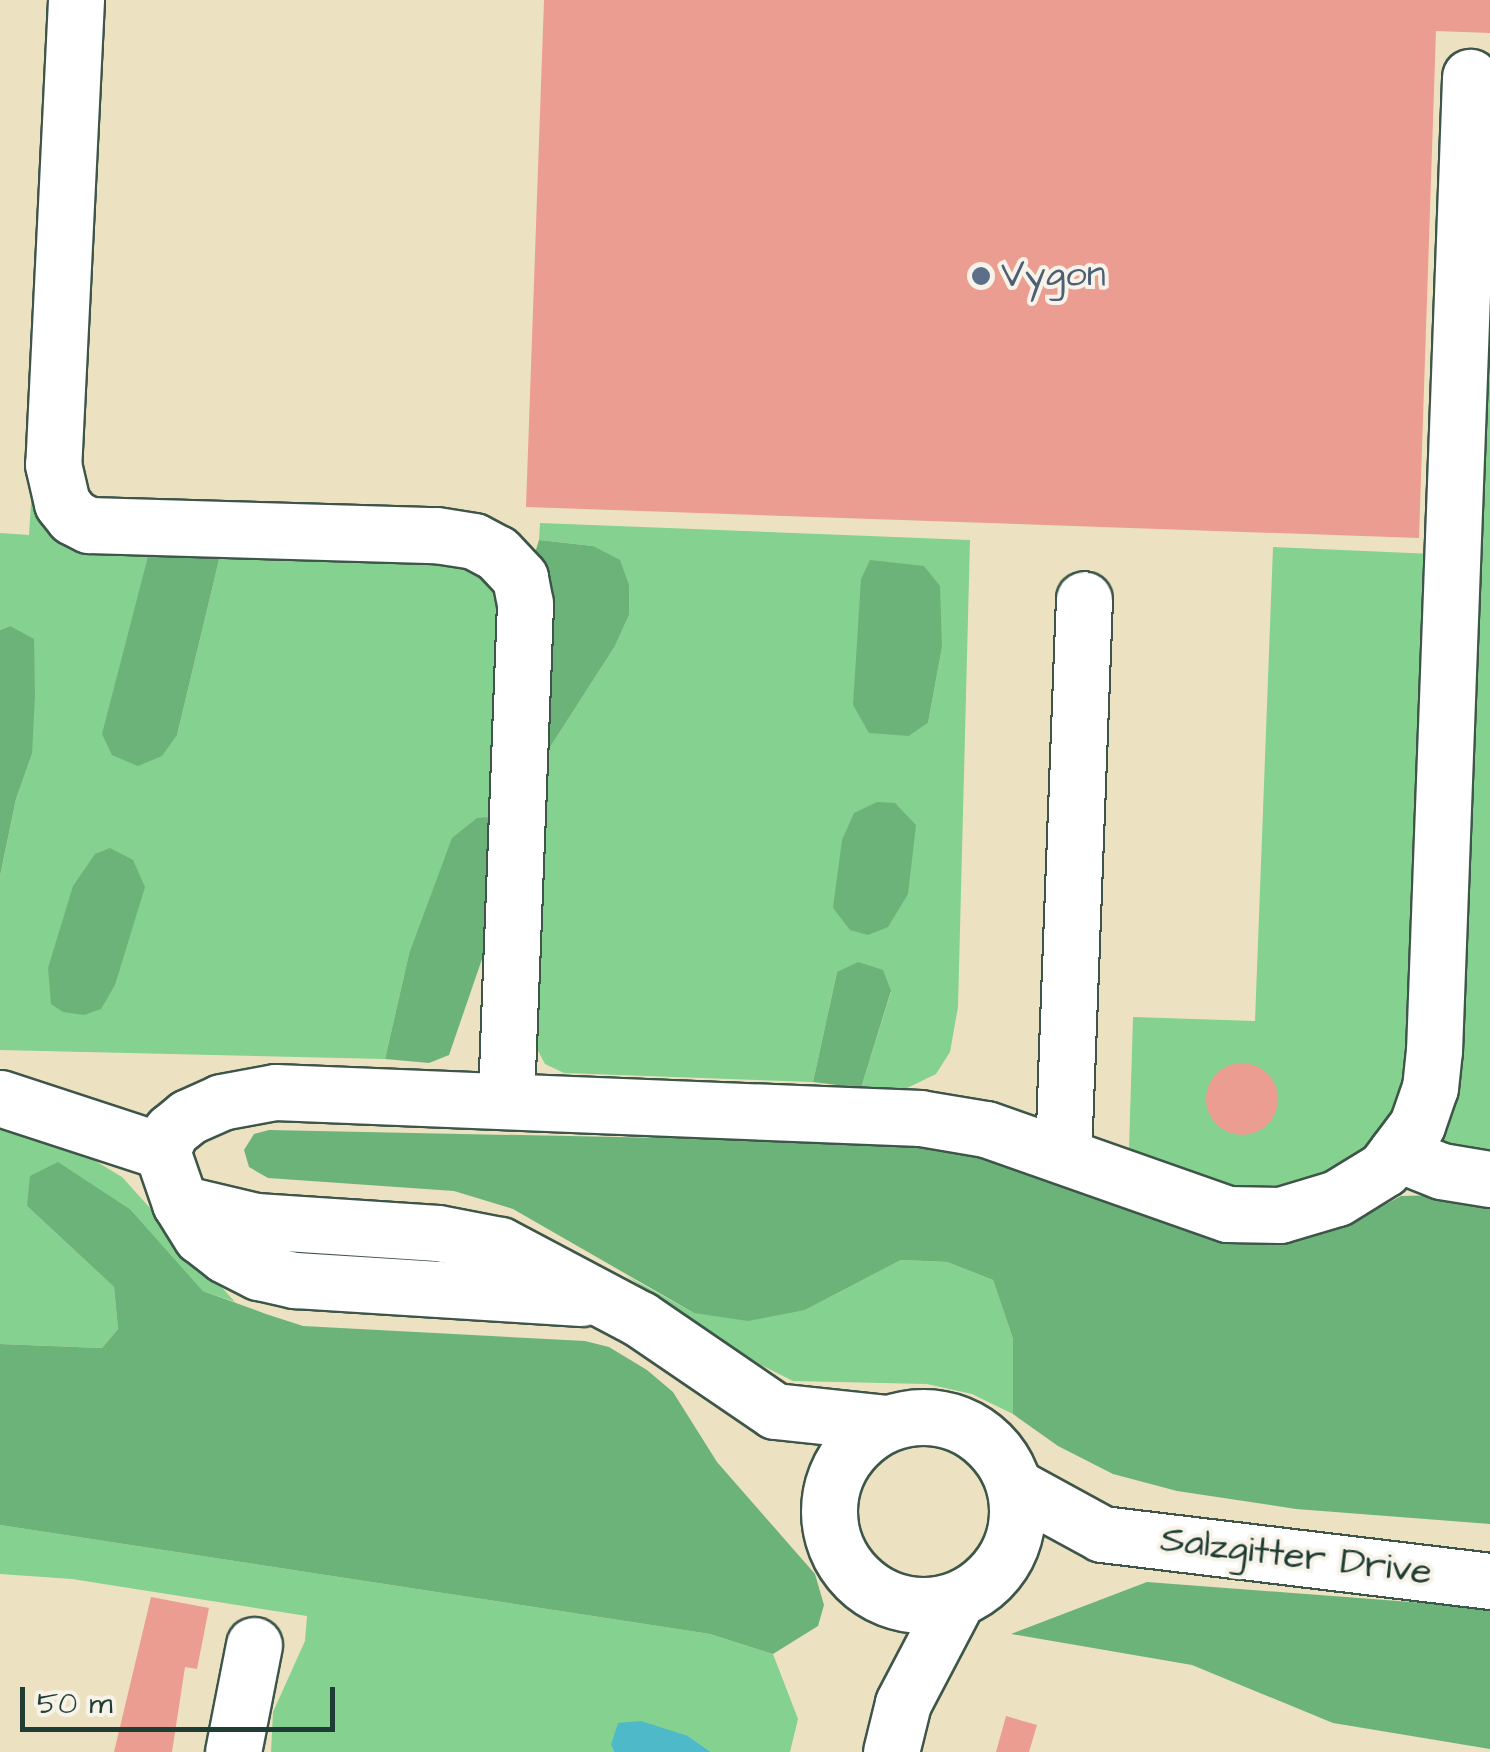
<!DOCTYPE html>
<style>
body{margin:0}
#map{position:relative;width:1490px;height:1752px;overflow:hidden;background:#ece2c2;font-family:"Architects Daughter",sans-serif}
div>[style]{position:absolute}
.green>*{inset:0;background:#85d18f}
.forest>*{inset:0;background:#6cb37a}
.water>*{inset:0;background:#4ebac9}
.building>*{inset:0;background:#ec9d91}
.round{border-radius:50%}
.roads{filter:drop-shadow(2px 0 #3e5649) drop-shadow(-2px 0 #3e5649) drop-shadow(0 2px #3e5649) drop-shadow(0 -2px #3e5649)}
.minor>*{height:55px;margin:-27.5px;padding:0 27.5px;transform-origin:27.5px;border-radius:27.5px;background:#fff}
.minor>.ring{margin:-27.5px;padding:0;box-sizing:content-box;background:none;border:55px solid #fff;border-radius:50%}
.dots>*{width:28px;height:28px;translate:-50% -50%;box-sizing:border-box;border:5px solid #f7f3e8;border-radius:50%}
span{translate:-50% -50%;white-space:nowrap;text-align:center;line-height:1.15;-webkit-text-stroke:8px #f7f3e8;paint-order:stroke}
.service-label{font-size:38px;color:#4e5e75}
.left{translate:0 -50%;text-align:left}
.street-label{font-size:38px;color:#1f3d34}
.scale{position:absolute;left:20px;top:1687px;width:315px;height:45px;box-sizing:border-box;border:5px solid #1f3d34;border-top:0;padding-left:12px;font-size:30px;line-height:35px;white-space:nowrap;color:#1f3d34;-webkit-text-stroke:8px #f7f3e8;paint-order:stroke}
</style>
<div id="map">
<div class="green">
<div style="clip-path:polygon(1490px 323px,1490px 1156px,1455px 1154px,1442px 1140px,1442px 1124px,1481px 329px)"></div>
<div style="clip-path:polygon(33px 471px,152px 541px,177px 735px,223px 543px,457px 550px,501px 589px,505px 816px,409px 954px,385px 1059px,0 1050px,0 876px,16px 799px,32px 754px,10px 626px,0 630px,0 533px,29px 535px)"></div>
<div style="clip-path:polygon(evenodd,540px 523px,970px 540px,958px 1007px,950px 1052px,936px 1074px,905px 1089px,861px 1088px,891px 992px,837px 972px,813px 1082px,564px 1073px,545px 1064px,526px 1028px,529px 780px,615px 646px,629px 615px,593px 546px,539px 540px,540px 523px,942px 647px,928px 723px,909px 736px,942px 647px)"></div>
<div style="clip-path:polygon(1273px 547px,1433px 554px,1410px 1073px,1396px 1109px,1364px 1148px,1324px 1174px,1278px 1188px,1240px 1188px,1204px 1183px,1129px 1149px,1133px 1017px,1255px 1021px)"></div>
<div style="clip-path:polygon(0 1113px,49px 1133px,122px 1177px,235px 1302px,203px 1291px,131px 1210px,27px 1206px,114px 1287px,118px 1329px,102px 1348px,0 1344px)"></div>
<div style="clip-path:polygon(901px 1260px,947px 1262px,993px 1280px,1013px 1339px,1013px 1414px,972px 1394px,927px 1384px,793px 1381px,759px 1364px,625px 1275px,694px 1313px,805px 1310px)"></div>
<div style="clip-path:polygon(0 1525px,710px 1634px,773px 1654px,798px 1719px,790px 1752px,711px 1752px,688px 1736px,611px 1745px,614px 1752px,271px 1752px,273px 1712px,305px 1641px,307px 1616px,72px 1579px,0 1574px)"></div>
</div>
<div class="forest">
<div style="clip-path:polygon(539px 540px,593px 546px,620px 560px,629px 585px,629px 615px,615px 646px,529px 780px,510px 633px)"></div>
<div style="clip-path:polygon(152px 541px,223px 543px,177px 735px,162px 756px,138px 766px,112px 755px,102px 734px)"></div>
<div style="clip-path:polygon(870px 560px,924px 566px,940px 586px,942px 647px,928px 723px,909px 736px,869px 733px,853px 705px,861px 579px)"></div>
<div style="clip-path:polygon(10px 626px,34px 639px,35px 695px,32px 754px,16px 799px,0 876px,0 630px)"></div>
<div style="clip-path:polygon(877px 802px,895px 803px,916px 825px,908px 894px,888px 927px,868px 935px,850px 930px,833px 908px,842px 840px,854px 813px)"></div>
<div style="clip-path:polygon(505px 816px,504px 895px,449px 1055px,429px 1063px,385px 1059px,409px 954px,452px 838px,477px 818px)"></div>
<div style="clip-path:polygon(110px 848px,133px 860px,145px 887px,115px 985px,101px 1009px,84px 1015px,63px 1012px,51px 1004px,48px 968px,73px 886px,95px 854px)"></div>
<div style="clip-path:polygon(858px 962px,883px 970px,891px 991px,861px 1088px,813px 1082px,837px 972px)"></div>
<div style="clip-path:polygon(269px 1130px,908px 1143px,967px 1153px,1111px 1202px,1196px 1224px,1284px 1234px,1346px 1226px,1401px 1196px,1490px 1194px,1490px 1524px,1296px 1509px,1177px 1491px,1113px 1474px,1058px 1446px,1013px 1414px,1013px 1339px,993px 1280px,947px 1262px,901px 1260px,805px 1310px,748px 1321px,694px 1313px,513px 1209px,454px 1191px,268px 1178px,249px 1167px,244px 1150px,254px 1134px)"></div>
<div style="clip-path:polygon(58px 1162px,131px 1210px,203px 1291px,266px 1314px,303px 1326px,585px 1341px,609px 1347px,647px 1370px,673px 1392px,717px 1462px,815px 1574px,824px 1605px,818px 1626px,773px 1654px,710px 1634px,0 1525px,0 1344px,102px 1348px,118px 1329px,114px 1287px,27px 1206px,30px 1176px)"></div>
<div style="clip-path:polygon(1147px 1582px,1490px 1608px,1490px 1749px,1333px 1723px,1192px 1665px,1011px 1634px)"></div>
</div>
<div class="water">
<div style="clip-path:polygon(641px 1721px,688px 1736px,711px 1752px,614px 1752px,611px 1745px,618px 1723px)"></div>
</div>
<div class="building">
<div style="clip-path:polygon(544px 0,1490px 0,1490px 33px,1436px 31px,1419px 538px,526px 507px)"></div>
<div class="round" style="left:1206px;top:1063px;width:72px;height:72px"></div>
<div style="clip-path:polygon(151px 1597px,209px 1608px,197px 1669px,185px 1667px,172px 1752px,114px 1752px)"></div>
<div style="clip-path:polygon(1006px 1716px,1037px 1725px,1029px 1752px,996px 1752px)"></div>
</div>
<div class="roads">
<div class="minor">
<div style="left:76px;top:0;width:465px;rotate:92.8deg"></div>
<div style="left:53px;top:464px;width:40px;rotate:77deg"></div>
<div style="left:62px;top:503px;width:18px;rotate:52deg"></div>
<div style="left:73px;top:517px;width:18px;rotate:27deg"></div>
<div style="left:89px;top:525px;width:347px;rotate:1.7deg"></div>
<div style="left:436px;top:535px;width:38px;rotate:9deg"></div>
<div style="left:474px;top:541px;width:26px;rotate:28deg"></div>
<div style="left:497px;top:553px;width:34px;rotate:47deg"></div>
<div style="left:520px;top:578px;width:26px;rotate:79deg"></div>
<div style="left:525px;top:604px;width:497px;rotate:92.2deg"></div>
<div style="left:0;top:1098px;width:170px;rotate:18.1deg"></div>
<div style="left:162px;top:1151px;width:55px;rotate:70.9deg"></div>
<div style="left:180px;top:1203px;width:39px;rotate:58deg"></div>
<div style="left:201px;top:1236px;width:31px;rotate:38deg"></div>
<div style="left:225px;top:1255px;width:38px;rotate:27deg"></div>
<div style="left:259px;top:1272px;width:37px;rotate:13deg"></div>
<div style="left:295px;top:1280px;width:287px;rotate:3.6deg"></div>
<div style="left:162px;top:1151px;width:22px;rotate:-66deg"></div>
<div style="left:171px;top:1131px;width:22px;rotate:-39deg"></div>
<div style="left:188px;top:1117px;width:36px;rotate:-24deg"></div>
<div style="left:221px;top:1102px;width:55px;rotate:-10.5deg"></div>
<div style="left:275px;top:1092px;width:646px;rotate:2.31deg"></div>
<div style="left:920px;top:1118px;width:67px;rotate:9.5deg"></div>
<div style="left:986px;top:1129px;width:256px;rotate:19.4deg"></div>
<div style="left:1228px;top:1214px;width:52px;rotate:1.1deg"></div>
<div style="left:1280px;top:1215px;width:59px;rotate:-16.6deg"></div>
<div style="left:1337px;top:1198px;width:55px;rotate:-31.7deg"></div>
<div style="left:1384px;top:1169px;width:55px;rotate:-53.1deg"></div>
<div style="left:1417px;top:1125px;width:39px;rotate:-71deg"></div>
<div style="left:1430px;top:1088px;width:37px;rotate:-84deg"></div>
<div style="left:1434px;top:1051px;width:975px;rotate:-87.88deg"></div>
<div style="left:1396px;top:1153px;width:48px;rotate:21.8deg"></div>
<div style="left:1441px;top:1171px;width:50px;rotate:9.3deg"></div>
<div style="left:1063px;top:1155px;width:556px;rotate:-87.84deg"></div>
<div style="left:180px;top:1203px;width:78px;rotate:13.3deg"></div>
<div style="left:256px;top:1221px;width:182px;rotate:3.8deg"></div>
<div style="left:438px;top:1233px;width:63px;rotate:11deg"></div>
<div style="left:500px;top:1245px;width:158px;rotate:27.9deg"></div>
<div style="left:640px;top:1319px;width:163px;rotate:34.3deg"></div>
<div style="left:775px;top:1411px;width:113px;rotate:6.1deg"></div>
<div class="ring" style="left:829px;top:1417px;width:133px;height:133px"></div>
<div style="left:1014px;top:1486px;width:100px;rotate:28.6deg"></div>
<div style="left:1102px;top:1534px;width:391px;rotate:6.9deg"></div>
<div style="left:233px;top:1752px;width:109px;rotate:-78.9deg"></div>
<div style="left:891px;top:1752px;width:50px;rotate:-76.2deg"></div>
<div style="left:903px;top:1703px;width:116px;rotate:-62.3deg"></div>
</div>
</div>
<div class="dots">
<div style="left:981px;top:276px;background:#5c6f8a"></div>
</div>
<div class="service-label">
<span class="left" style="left:1001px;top:276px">Vygon</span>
</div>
<div class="street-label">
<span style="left:1296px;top:1557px;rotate:7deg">Salzgitter Drive</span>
</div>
<div class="scale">50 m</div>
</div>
